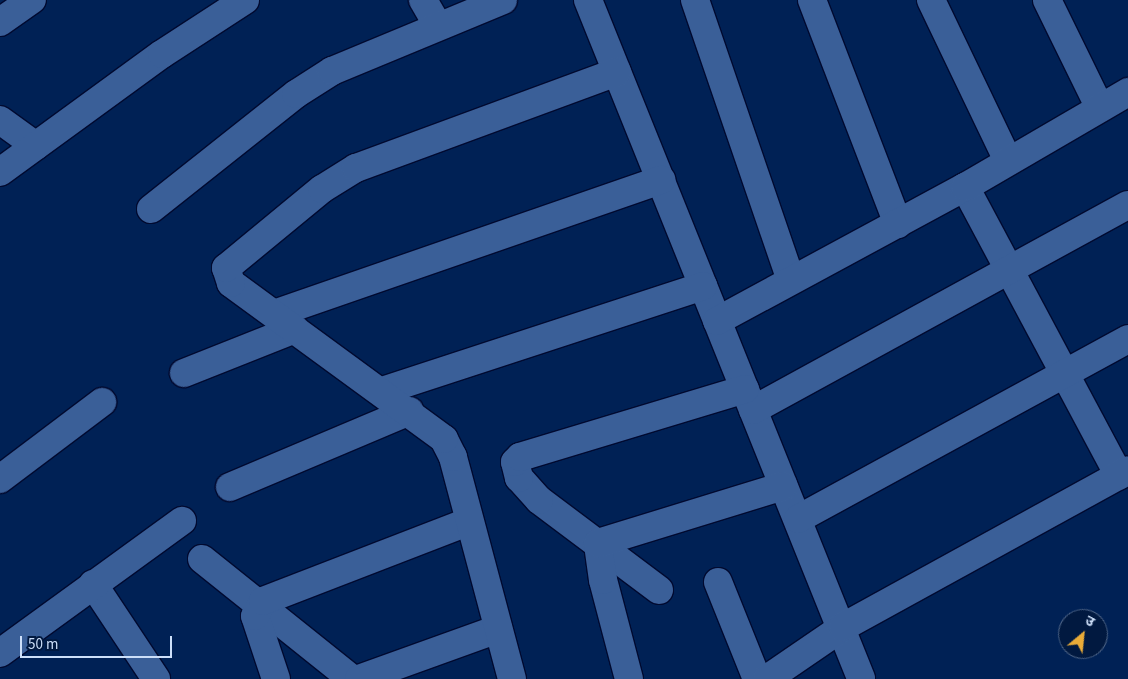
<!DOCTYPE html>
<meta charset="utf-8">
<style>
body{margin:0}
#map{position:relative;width:1128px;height:679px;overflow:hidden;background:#002155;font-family:"Source Sans 3","Noto Sans Devanagari",sans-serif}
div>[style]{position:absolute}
.roads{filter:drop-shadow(1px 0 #000a30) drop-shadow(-1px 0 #000a30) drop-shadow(0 1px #000a30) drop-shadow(0 -1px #000a30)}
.minor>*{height:28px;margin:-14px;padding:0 14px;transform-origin:14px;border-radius:14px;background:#3a5f98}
span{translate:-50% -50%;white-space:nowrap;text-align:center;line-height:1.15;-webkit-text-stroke:5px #011940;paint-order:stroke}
.north{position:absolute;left:1058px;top:609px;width:50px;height:50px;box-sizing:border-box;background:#011940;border:1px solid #53688a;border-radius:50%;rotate:28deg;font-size:14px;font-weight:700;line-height:20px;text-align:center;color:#cddff9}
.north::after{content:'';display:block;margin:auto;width:18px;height:22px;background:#e9ab38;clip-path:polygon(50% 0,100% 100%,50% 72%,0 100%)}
.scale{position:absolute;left:20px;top:636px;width:152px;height:22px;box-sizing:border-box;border:2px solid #cddff9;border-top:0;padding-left:6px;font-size:15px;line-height:18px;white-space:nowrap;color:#cddff9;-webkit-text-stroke:4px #011940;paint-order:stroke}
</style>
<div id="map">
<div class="roads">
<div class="minor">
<div style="left:423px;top:0;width:30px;rotate:60deg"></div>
<div style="left:588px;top:0;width:731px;rotate:68.07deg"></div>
<div style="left:695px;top:0;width:296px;rotate:71.1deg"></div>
<div style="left:812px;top:0;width:240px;rotate:69deg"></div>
<div style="left:931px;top:0;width:178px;rotate:64.4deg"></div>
<div style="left:1047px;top:0;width:120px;rotate:63.9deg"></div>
<div style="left:0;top:22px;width:39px;rotate:-35deg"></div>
<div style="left:0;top:120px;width:44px;rotate:35.8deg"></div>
<div style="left:0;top:172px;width:200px;rotate:-36.1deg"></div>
<div style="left:162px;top:54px;width:99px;rotate:-33deg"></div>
<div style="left:965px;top:187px;width:327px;rotate:61.9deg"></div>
<div style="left:151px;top:209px;width:185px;rotate:-38.4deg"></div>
<div style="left:296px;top:94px;width:43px;rotate:-32.6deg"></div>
<div style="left:332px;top:71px;width:185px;rotate:-22.5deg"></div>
<div style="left:274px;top:314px;width:410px;rotate:-19.1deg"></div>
<div style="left:717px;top:321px;width:282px;rotate:-28.4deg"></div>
<div style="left:965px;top:187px;width:189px;rotate:-30.2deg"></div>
<div style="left:184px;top:373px;width:119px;rotate:-21.6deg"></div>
<div style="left:382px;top:391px;width:338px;rotate:-18.1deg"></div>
<div style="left:753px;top:410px;width:427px;rotate:-28.7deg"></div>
<div style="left:0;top:479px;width:128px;rotate:-37deg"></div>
<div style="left:230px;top:487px;width:195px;rotate:-22.9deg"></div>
<div style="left:798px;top:519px;width:376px;rotate:-28.6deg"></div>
<div style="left:202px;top:559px;width:192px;rotate:38.7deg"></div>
<div style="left:718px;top:582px;width:105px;rotate:68.1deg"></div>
<div style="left:93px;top:584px;width:114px;rotate:56.4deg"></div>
<div style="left:659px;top:590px;width:150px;rotate:-143.1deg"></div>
<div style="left:539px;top:500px;width:30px;rotate:-132deg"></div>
<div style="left:519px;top:478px;width:16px;rotate:-104deg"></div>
<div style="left:515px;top:462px;width:7px;rotate:-45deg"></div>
<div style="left:520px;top:457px;width:235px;rotate:-16.8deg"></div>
<div style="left:0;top:653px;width:225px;rotate:-36deg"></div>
<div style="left:276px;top:679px;width:66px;rotate:-108.4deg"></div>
<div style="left:255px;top:616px;width:17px;rotate:-62deg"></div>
<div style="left:263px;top:601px;width:220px;rotate:-21.1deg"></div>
<div style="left:359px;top:679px;width:148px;rotate:-19.8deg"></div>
<div style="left:512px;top:679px;width:230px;rotate:-104.9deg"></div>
<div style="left:453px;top:457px;width:20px;rotate:-117deg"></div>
<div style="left:444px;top:439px;width:264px;rotate:-143.8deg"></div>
<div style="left:231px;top:283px;width:16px;rotate:-108deg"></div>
<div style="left:226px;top:268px;width:124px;rotate:-39.5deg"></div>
<div style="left:322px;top:189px;width:40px;rotate:-32deg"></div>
<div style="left:356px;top:168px;width:278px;rotate:-20.2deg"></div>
<div style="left:629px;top:679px;width:102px;rotate:-104.7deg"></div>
<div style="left:603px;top:580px;width:37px;rotate:-98deg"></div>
<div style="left:598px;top:543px;width:194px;rotate:-17.1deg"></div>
<div style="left:767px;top:679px;width:92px;rotate:-34.4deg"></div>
<div style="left:843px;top:627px;width:325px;rotate:-28.8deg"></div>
</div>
</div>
<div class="north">उ</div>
<div class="scale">50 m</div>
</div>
